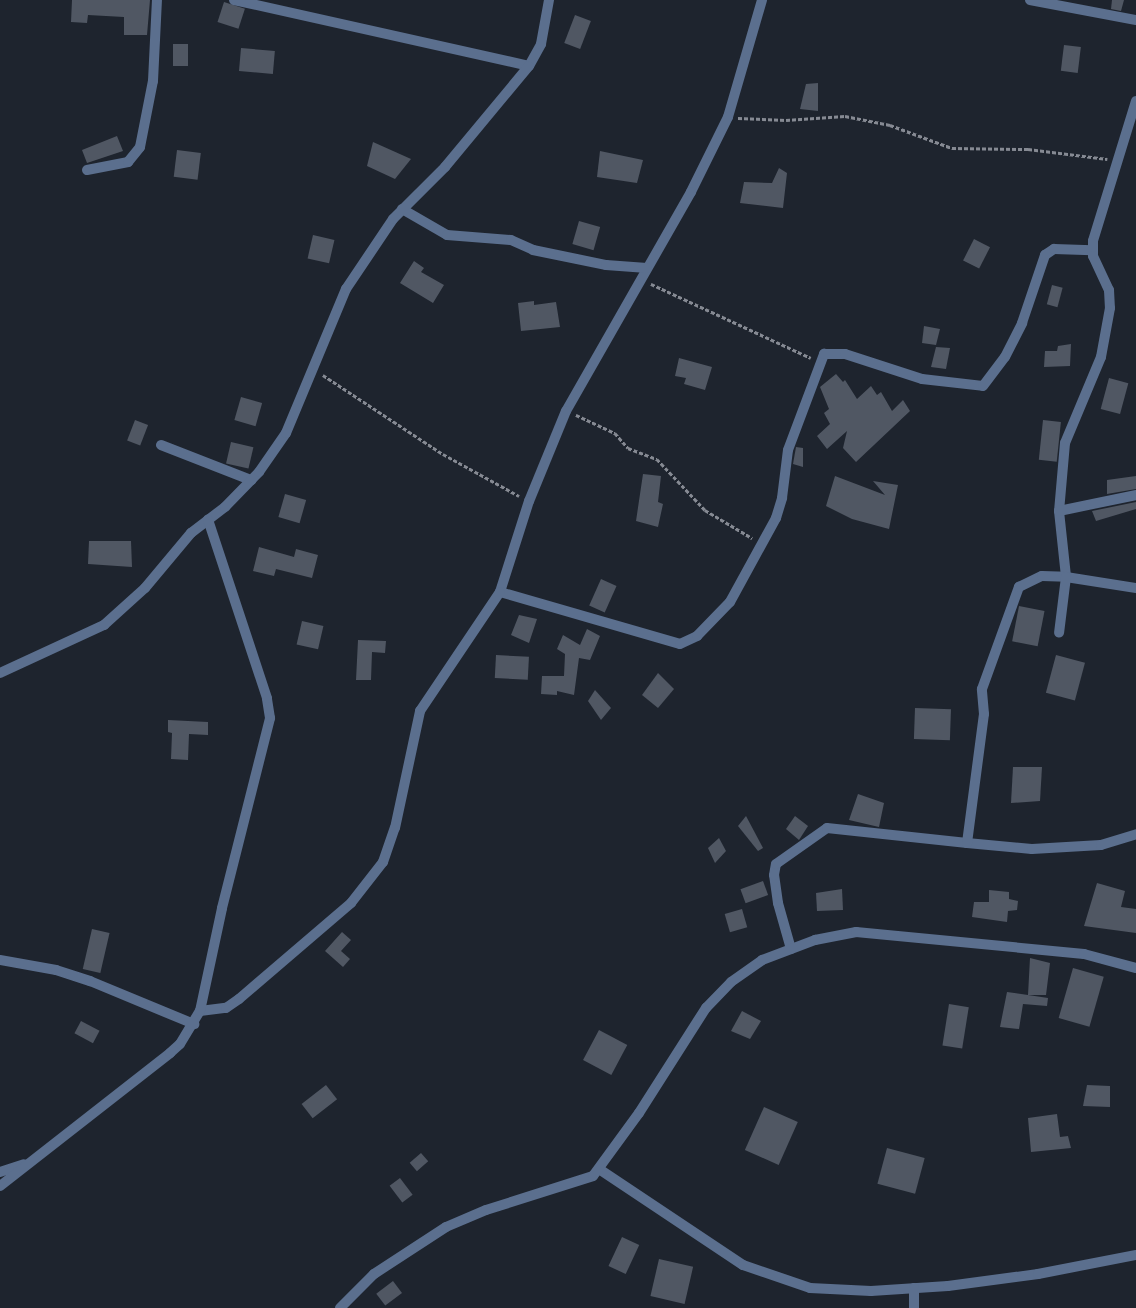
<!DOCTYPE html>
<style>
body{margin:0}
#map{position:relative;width:1136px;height:1308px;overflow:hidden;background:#1e242e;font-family:"Times New Roman",serif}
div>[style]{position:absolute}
.building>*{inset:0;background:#505763;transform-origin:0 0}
.path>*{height:2.5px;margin-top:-1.25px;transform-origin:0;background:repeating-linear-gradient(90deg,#868a93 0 4px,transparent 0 6px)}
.minor>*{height:10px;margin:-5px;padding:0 5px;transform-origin:5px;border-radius:5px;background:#5b6f8e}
span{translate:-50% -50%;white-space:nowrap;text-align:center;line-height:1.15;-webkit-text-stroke:3.5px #151b24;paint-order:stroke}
</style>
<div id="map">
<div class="building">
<div style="clip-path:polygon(72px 0,150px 0,147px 35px,124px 35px,124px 17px,88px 15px,87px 23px,71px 22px)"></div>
<div style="clip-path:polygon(1112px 0,1124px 0,1121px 11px,1111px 9px)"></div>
<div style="left:224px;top:2px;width:22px;height:21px;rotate:18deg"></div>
<div style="left:575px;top:15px;width:17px;height:30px;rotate:21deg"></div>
<div style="left:173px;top:44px;width:15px;height:22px"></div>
<div style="left:1064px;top:45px;width:17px;height:26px;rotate:7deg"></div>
<div style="left:241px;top:48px;width:34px;height:23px;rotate:5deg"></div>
<div style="clip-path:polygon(818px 83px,818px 111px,800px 109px,806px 84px)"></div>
<div style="clip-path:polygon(117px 136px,123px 151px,87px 163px,82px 150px)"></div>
<div style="clip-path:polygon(373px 142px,411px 159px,395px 179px,367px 166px)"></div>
<div style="left:177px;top:150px;width:24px;height:27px;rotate:7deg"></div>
<div style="clip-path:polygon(600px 151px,643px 160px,637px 183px,597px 177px)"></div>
<div style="clip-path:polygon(779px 168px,787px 173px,783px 208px,740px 203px,744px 182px,772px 183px)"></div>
<div style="left:579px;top:221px;width:22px;height:24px;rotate:16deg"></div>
<div style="left:313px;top:235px;width:22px;height:24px;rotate:13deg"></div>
<div style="left:974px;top:239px;width:18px;height:24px;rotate:27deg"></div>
<div style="clip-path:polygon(414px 261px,424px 268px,421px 272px,444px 285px,433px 303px,400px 283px)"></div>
<div style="left:1052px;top:285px;width:11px;height:20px;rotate:15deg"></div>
<div style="clip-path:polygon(534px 301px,534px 305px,556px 302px,560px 327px,521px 331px,518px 303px)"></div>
<div style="clip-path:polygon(924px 326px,940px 329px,936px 345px,922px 343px)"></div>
<div style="clip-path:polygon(1071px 344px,1070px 366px,1044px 367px,1045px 351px,1057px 351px,1058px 346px)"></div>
<div style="clip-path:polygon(936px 347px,950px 348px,946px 369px,931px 367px)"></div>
<div style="clip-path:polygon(679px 358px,712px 367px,705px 390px,684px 384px,686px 378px,675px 376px)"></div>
<div style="clip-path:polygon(836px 374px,843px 382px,845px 380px,857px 399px,871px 386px,877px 395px,881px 392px,892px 411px,903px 400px,910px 411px,856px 462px,843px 448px,847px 431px,827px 449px,817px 436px,830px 424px,824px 413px,829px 409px,820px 387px)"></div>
<div style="left:1109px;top:378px;width:20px;height:32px;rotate:15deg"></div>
<div style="left:241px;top:397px;width:22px;height:24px;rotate:16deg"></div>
<div style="left:135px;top:420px;width:14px;height:22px;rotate:21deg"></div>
<div style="left:1043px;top:420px;width:18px;height:40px;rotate:6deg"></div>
<div style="left:231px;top:442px;width:23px;height:22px;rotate:13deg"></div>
<div style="clip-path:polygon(796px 447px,803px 448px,803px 467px,793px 464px)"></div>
<div style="clip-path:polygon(643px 474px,661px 476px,658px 502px,663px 504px,658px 527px,636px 521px)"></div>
<div style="clip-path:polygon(835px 476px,885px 495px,873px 481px,898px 485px,889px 529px,852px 519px,826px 506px)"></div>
<div style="clip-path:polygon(1136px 476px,1136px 489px,1107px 494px,1107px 480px)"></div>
<div style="left:285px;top:494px;width:22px;height:24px;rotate:16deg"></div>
<div style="clip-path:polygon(1136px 502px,1136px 509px,1096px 521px,1092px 511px)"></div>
<div style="clip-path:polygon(89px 541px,131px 541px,132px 567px,88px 564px)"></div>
<div style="clip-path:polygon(259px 547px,294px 557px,296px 549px,318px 555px,312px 578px,276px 569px,274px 576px,253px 571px)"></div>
<div style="left:601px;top:579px;width:17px;height:29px;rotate:24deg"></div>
<div style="left:1019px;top:606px;width:26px;height:36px;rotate:11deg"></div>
<div style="clip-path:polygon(519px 615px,537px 619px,529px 643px,511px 635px)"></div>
<div style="left:302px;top:621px;width:22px;height:24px;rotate:13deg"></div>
<div style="clip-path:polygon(587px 629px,600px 636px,590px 660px,579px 658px,574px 695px,557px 691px,557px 695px,541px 694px,542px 676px,564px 676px,565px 654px,557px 649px,563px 635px,580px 645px)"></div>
<div style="clip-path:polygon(358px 640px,386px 641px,385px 653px,372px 652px,371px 680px,356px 680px)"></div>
<div style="left:496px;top:655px;width:33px;height:23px;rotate:3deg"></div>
<div style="left:1056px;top:655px;width:30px;height:39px;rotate:15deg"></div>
<div style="clip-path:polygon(658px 673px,674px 689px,658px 708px,642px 695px)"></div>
<div style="clip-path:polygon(595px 690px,611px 708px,601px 720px,588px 701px)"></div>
<div style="left:915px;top:708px;width:36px;height:31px;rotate:2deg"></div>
<div style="clip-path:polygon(168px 720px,208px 722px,208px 735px,189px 734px,188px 760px,171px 759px,172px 733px,168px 732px)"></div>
<div style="clip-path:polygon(1013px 767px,1042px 767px,1040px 801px,1011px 803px)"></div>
<div style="clip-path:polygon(858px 794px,884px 803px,879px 827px,849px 820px)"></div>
<div style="clip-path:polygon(746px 816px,763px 848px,758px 851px,738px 826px)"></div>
<div style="clip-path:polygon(795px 816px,808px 826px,799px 840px,786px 829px)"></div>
<div style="clip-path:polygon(719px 838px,726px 851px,715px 863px,708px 848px)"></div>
<div style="left:763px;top:881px;width:15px;height:24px;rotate:70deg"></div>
<div style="clip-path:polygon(1097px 883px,1125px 891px,1121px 907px,1136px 909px,1136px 933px,1084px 926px)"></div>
<div style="clip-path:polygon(842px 889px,843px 910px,817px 911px,816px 893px)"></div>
<div style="clip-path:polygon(989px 890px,1009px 892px,1009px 899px,1018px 901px,1017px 910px,1008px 911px,1007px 922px,972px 917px,974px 902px,989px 902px)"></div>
<div style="left:742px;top:909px;width:19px;height:18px;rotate:74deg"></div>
<div style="left:92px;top:929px;width:18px;height:41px;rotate:13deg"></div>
<div style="clip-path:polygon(342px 932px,351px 940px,341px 951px,350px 959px,343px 967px,325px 951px)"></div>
<div style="clip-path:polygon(1030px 958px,1050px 963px,1046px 995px,1028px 995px,1048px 998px,1047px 1006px,1023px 1004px,1019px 1029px,1000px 1027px,1007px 992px,1028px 995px)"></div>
<div style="left:1073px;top:968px;width:32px;height:52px;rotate:16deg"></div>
<div style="left:949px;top:1004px;width:20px;height:42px;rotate:9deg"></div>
<div style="clip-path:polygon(742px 1011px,761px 1021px,750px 1039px,731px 1031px)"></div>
<div style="left:81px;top:1021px;width:21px;height:14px;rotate:28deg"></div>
<div style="left:599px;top:1030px;width:32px;height:34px;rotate:28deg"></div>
<div style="left:326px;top:1085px;width:18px;height:31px;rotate:52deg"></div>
<div style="clip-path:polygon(1087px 1085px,1110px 1086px,1110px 1107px,1083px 1106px)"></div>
<div style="left:764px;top:1107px;width:37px;height:47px;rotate:24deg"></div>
<div style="clip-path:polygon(1057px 1114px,1060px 1137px,1068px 1136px,1071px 1148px,1031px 1152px,1028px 1118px)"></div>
<div style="left:887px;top:1148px;width:39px;height:37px;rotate:15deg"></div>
<div style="left:421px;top:1153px;width:11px;height:15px;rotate:49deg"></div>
<div style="left:400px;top:1178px;width:21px;height:13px;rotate:53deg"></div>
<div style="left:622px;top:1237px;width:19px;height:32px;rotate:25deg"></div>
<div style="left:659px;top:1259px;width:35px;height:38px;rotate:13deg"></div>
<div style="left:393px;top:1281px;width:15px;height:21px;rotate:53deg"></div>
</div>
<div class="path">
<div style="left:738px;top:118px;width:48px;rotate:2.4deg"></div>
<div style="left:786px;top:120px;width:59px;rotate:-3.9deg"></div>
<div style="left:845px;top:116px;width:46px;rotate:11.3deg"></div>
<div style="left:890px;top:125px;width:66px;rotate:20.4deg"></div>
<div style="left:952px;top:148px;width:76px;rotate:0.8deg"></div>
<div style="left:1028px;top:149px;width:80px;rotate:7.2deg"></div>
<div style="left:651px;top:284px;width:176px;rotate:24.8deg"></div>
<div style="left:323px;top:375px;width:144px;rotate:33.4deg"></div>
<div style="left:443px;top:454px;width:87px;rotate:28.9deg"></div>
<div style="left:576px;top:415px;width:43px;rotate:24.8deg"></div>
<div style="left:615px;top:433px;width:20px;rotate:49deg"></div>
<div style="left:628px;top:448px;width:31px;rotate:21deg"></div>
<div style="left:657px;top:459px;width:70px;rotate:46.7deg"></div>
<div style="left:705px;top:510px;width:55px;rotate:30.8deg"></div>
</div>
<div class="minor">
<div style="left:234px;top:0;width:302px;rotate:12.6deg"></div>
<div style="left:529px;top:66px;width:25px;rotate:-61deg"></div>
<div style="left:541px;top:44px;width:45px;rotate:-79.7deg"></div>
<div style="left:762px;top:0;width:122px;rotate:106.2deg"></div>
<div style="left:728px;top:117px;width:84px;rotate:116.3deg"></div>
<div style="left:691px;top:192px;width:252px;rotate:119.7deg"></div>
<div style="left:566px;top:411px;width:97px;rotate:112.3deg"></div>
<div style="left:529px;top:501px;width:96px;rotate:107.7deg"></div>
<div style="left:500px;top:592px;width:187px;rotate:16.1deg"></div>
<div style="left:680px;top:644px;width:19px;rotate:-25deg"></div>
<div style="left:697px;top:636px;width:47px;rotate:-45.9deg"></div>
<div style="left:730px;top:602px;width:96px;rotate:-61.3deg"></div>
<div style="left:776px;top:518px;width:21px;rotate:-73deg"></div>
<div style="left:782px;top:498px;width:48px;rotate:-82.9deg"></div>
<div style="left:788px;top:450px;width:103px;rotate:-69.4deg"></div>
<div style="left:824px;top:354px;width:21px"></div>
<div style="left:845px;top:354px;width:81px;rotate:18deg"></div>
<div style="left:922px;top:379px;width:61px;rotate:6.5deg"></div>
<div style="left:983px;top:386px;width:36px;rotate:-53deg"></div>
<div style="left:1005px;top:357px;width:38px;rotate:-63deg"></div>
<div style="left:1022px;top:323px;width:72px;rotate:-71.3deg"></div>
<div style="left:1045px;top:255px;width:11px;rotate:-34deg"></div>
<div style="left:1054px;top:249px;width:38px;rotate:2deg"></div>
<div style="left:1030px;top:0;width:108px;rotate:10.7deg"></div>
<div style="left:1136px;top:101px;width:146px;rotate:107.1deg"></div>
<div style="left:1093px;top:241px;width:15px;rotate:90deg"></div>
<div style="left:1093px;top:256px;width:38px;rotate:65deg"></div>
<div style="left:1109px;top:290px;width:18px;rotate:87deg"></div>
<div style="left:1110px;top:308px;width:50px;rotate:100.4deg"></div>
<div style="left:1101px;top:357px;width:93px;rotate:112.7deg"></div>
<div style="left:1065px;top:443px;width:68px;rotate:95deg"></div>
<div style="left:1059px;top:511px;width:66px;rotate:83.9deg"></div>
<div style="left:1066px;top:577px;width:71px;rotate:8.9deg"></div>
<div style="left:87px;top:170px;width:42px;rotate:-11deg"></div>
<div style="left:128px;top:162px;width:19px;rotate:-51deg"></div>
<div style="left:140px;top:147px;width:67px;rotate:-78.9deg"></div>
<div style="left:153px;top:81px;width:81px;rotate:-87.2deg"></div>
<div style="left:402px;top:209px;width:52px;rotate:30deg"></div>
<div style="left:447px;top:235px;width:64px;rotate:4.5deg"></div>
<div style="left:511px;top:240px;width:24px;rotate:24deg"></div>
<div style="left:533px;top:250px;width:75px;rotate:11.6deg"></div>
<div style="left:606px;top:265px;width:41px;rotate:4.2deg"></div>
<div style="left:161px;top:445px;width:97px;rotate:21.3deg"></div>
<div style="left:1059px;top:511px;width:79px;rotate:-11.7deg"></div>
<div style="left:0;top:673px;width:115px;rotate:-24.8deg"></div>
<div style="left:104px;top:625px;width:55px;rotate:-42.1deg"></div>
<div style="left:145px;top:588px;width:72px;rotate:-50.1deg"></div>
<div style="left:191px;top:533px;width:43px;rotate:-37.4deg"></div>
<div style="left:225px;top:507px;width:49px;rotate:-45.8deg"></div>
<div style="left:259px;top:472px;width:47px;rotate:-55.3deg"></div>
<div style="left:286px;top:433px;width:156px;rotate:-67.4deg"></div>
<div style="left:346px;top:289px;width:84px;rotate:-56.1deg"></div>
<div style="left:393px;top:219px;width:74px;rotate:-45deg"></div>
<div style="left:445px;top:167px;width:131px;rotate:-50.3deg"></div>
<div style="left:967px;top:843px;width:65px;rotate:5.3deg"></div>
<div style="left:1032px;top:849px;width:69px;rotate:-3.3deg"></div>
<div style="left:1101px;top:845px;width:37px;rotate:-17deg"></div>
<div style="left:791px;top:949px;width:48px;rotate:-105.8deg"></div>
<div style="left:778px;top:903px;width:28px;rotate:-98deg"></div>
<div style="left:774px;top:875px;width:11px;rotate:-80deg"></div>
<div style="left:776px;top:864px;width:62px;rotate:-35.2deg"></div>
<div style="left:827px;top:828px;width:141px;rotate:6.1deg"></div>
<div style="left:967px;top:843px;width:130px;rotate:-82.5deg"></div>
<div style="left:984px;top:714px;width:25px;rotate:-95deg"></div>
<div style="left:982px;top:689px;width:109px;rotate:-70.1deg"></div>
<div style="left:1019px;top:587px;width:25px;rotate:-26deg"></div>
<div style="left:1042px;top:576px;width:24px;rotate:2deg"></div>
<div style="left:1066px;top:577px;width:56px;rotate:97.1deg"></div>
<div style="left:0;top:960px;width:57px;rotate:10.1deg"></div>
<div style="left:56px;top:970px;width:36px;rotate:18deg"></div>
<div style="left:90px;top:981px;width:113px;rotate:22.5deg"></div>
<div style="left:200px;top:1011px;width:26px;rotate:-7deg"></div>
<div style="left:226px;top:1008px;width:16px;rotate:-35deg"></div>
<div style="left:239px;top:999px;width:148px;rotate:-40.6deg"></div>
<div style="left:351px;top:903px;width:52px;rotate:-52deg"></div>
<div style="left:383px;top:862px;width:36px;rotate:-71deg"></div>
<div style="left:395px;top:828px;width:120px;rotate:-77.9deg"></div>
<div style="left:420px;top:711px;width:143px;rotate:-56.1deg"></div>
<div style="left:599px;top:1169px;width:173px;rotate:33.7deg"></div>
<div style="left:743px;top:1265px;width:71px;rotate:18.9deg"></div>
<div style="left:810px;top:1288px;width:61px;rotate:2.8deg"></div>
<div style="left:871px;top:1291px;width:77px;rotate:-3.7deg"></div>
<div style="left:948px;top:1286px;width:91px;rotate:-7.6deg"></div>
<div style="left:1038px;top:1274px;width:100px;rotate:-11deg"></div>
<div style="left:0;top:1172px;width:25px;rotate:-18deg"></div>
<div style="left:0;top:1186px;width:216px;rotate:-38deg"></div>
<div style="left:170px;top:1053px;width:13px;rotate:-42deg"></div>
<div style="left:180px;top:1044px;width:39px;rotate:-59deg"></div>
<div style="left:200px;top:1011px;width:105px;rotate:-77.9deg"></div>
<div style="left:222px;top:908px;width:196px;rotate:-75.8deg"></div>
<div style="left:270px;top:718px;width:20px;rotate:-99deg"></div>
<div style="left:267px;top:698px;width:188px;rotate:-108.3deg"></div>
<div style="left:914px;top:1288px;width:20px;rotate:90deg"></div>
<div style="left:340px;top:1308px;width:48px;rotate:-45deg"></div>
<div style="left:374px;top:1274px;width:86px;rotate:-33.1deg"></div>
<div style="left:446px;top:1227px;width:43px;rotate:-23deg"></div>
<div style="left:486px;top:1210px;width:112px;rotate:-17.6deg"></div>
<div style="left:593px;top:1176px;width:78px;rotate:-53.9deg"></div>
<div style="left:639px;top:1113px;width:125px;rotate:-57.5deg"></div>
<div style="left:706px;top:1008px;width:36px;rotate:-46deg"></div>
<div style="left:731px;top:982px;width:38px;rotate:-35deg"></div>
<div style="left:762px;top:960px;width:57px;rotate:-20.7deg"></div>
<div style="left:815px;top:940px;width:42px;rotate:-11deg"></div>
<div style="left:856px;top:932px;width:229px;rotate:5.5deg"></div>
<div style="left:1084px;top:954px;width:54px;rotate:15.1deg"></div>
</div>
</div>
